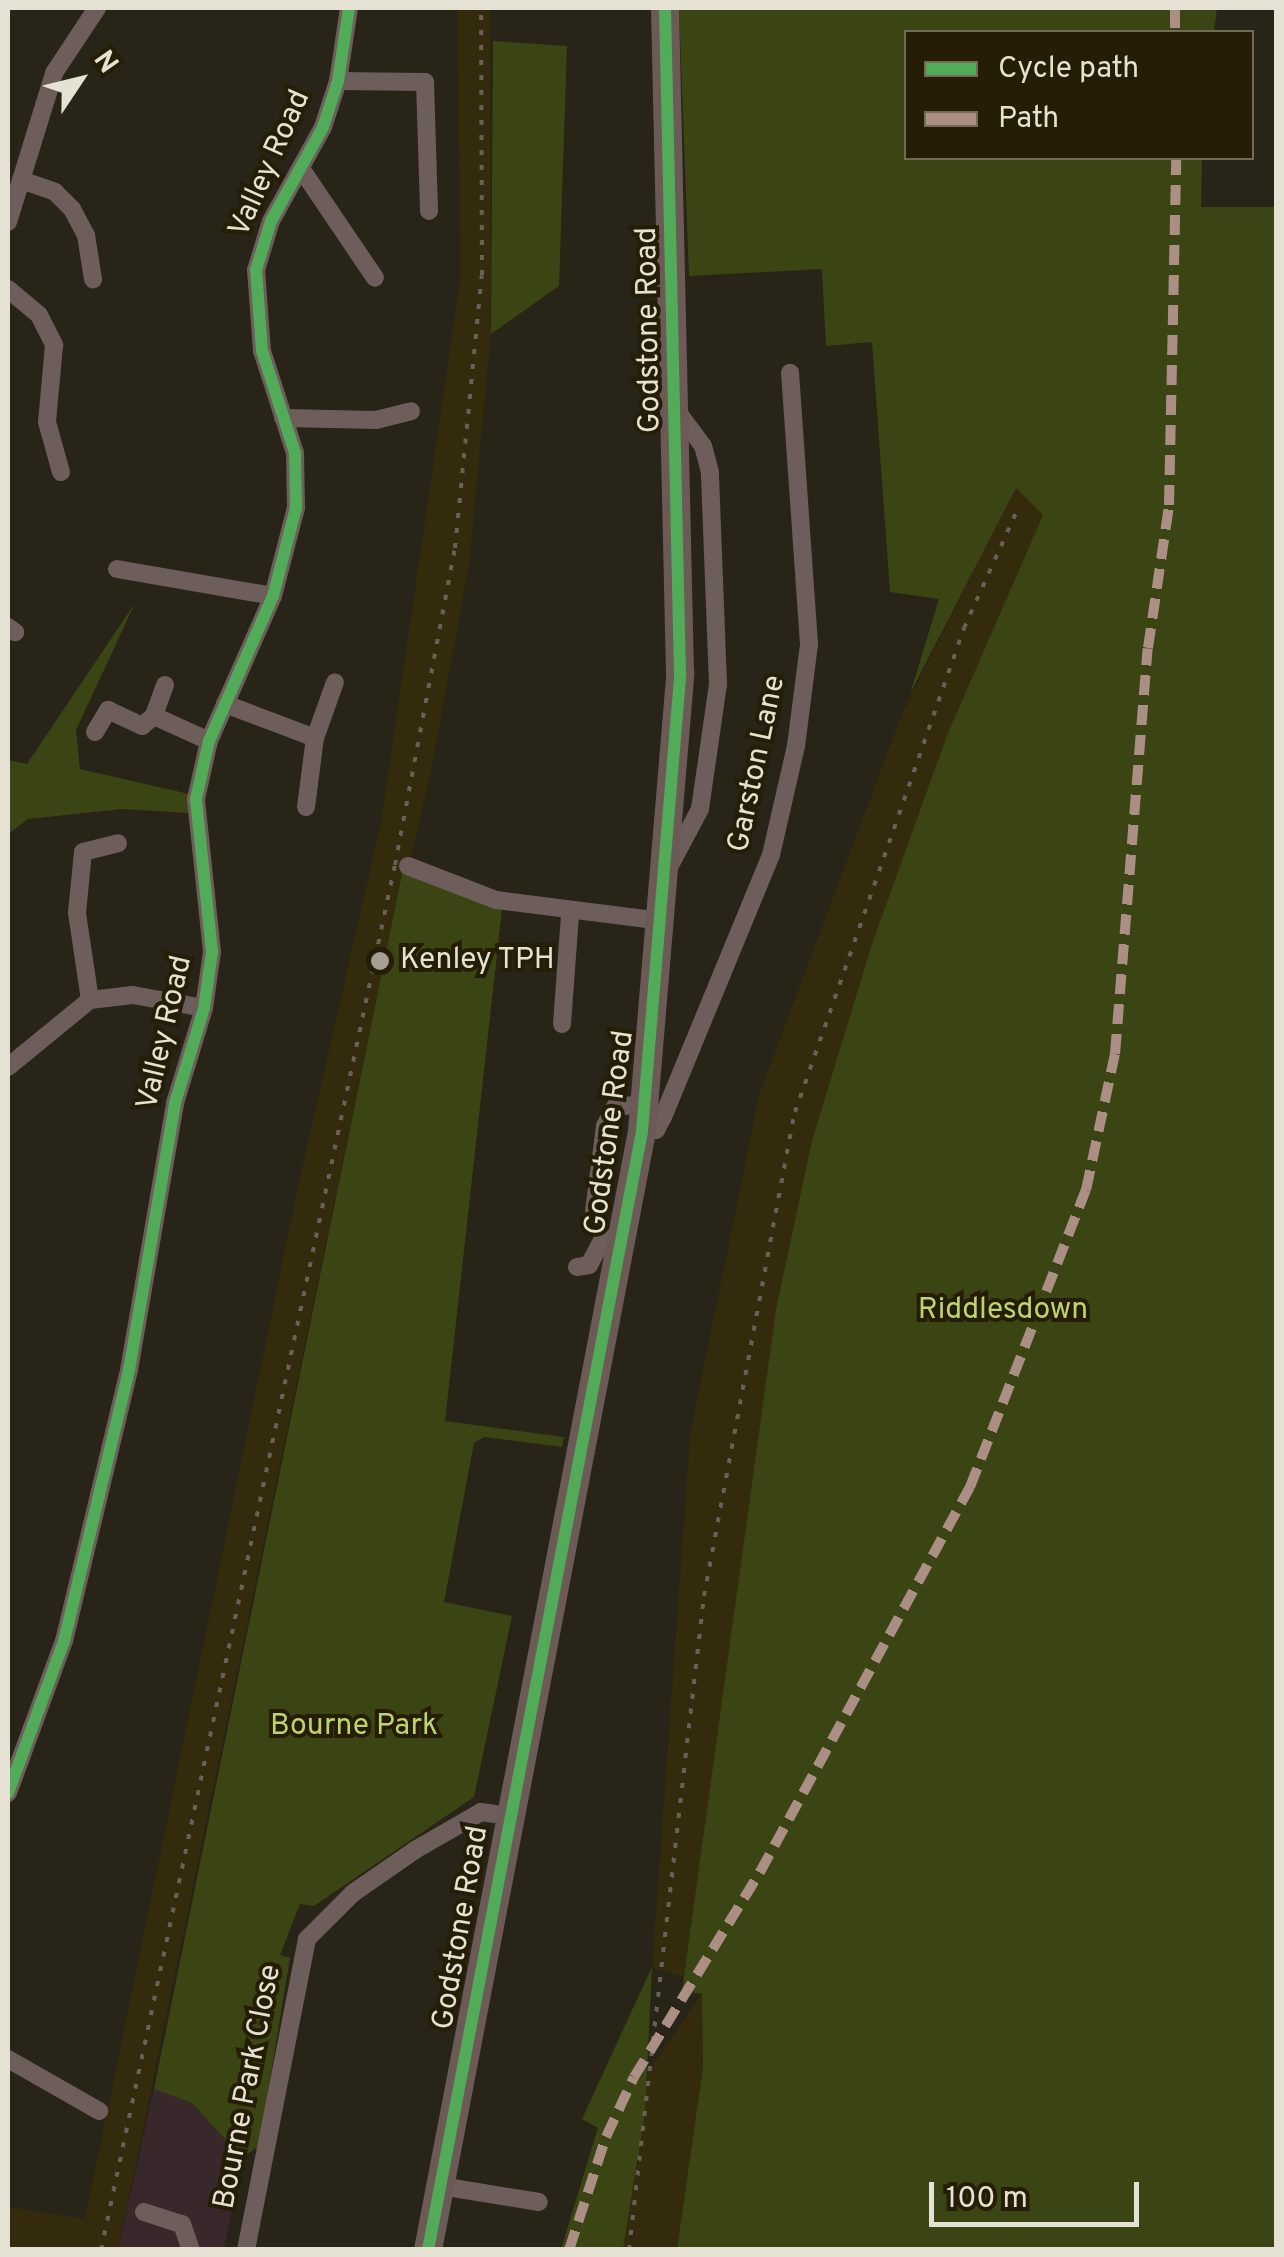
<!DOCTYPE html>
<style>
body{margin:0}
#map{position:relative;width:1284px;height:2257px;overflow:hidden;background:#282417;font-family:Overpass,sans-serif}
div>[style]{position:absolute}
.commercial>*{inset:0;background:#39282b}
.built>*{inset:0;background:#342b0d}
.green>*{inset:0;background:#3b4514}
.minor>*{height:18px;margin:-9px;padding:0 9px;transform-origin:9px;border-radius:9px;background:#6d5d5b}
.trunk>*{height:28px;margin:-14px;padding:0 14px;transform-origin:14px;border-radius:14px;background:#6b5a56}
.rail>*{height:4px;margin-top:-2px;transform-origin:0;background:repeating-linear-gradient(90deg,#69605a 0 5px,transparent 0 15px)}
.quiet>*{height:10px;margin-top:-5px;transform-origin:0;background:repeating-linear-gradient(90deg,#ac8f84 0 20px,transparent 0 30px)}
.cycleway>*{height:12px;margin:-6px;padding:0 6px;transform-origin:6px;border-radius:6px;background:#51ab58}
.dots>*{width:28px;height:28px;translate:-50% -50%;box-sizing:border-box;border:5px solid #251d06;border-radius:50%}
span{translate:-50% -50%;white-space:nowrap;text-align:center;line-height:1.15;-webkit-text-stroke:8px #251d06;paint-order:stroke}
.street-label{font-size:30px;color:#e5e1d3}
.poi-label{font-size:30px;color:#e5e1d3}
.left{translate:0 -50%;text-align:left}
.park-label{font-size:30px;color:#bbd46f}
.frame{position:absolute;inset:0;border:10px solid #e5e1d3;pointer-events:none}
.legend{position:absolute;left:904px;top:30px;width:350px;height:130px;box-sizing:border-box;background:#251d06;border:2px solid #726b58;margin:0;padding:12px 18px;list-style:none;font-size:30px;color:#e5e1d3}
.legend li{display:flex;align-items:center;gap:20px;height:50px}
.legend b{width:50px;border:2px solid #726b58}
.north{position:absolute;left:30px;top:30px;width:100px;height:100px;-webkit-text-stroke:8px #251d06;paint-order:stroke;rotate:55deg;font-size:28px;font-weight:700;line-height:40px;text-align:center;color:#e5e1d3}
.north::after{content:'';display:block;margin:auto;width:35px;height:45px;background:#e5e1d3;clip-path:polygon(50% 0,100% 100%,50% 72%,0 100%)}
.scale{position:absolute;left:929px;top:2182px;width:210px;height:45px;box-sizing:border-box;border:5px solid #e5e1d3;border-top:0;padding-left:12px;font-size:30px;line-height:35px;white-space:nowrap;color:#e5e1d3;-webkit-text-stroke:8px #251d06;paint-order:stroke}
</style>
<div id="map">
<div class="commercial">
<div style="clip-path:polygon(154px 2089px,192px 2103px,242px 2158px,224px 2249px,118px 2250px)"></div>
</div>
<div class="built">
<div style="clip-path:polygon(458px 8px,490px 8px,491px 333px,469px 565px,431px 771px,409px 865px,403px 869px,118px 2249px,8px 2249px,8px 2207px,85px 2219px,299px 1182px,381px 823px,460px 281px)"></div>
<div style="clip-path:polygon(1016px 487px,1043px 515px,948px 733px,755px 1466px,684px 1977px,652px 1967px,690px 1435px,759px 1095px,902px 714px)"></div>
<div style="clip-path:polygon(702px 1994px,703px 2067px,677px 2249px,623px 2250px,649px 2070px)"></div>
</div>
<div class="green">
<div style="clip-path:polygon(679px 8px,1217px 8px,1214px 32px,906px 32px,906px 158px,1202px 158px,1201px 207px,1276px 207px,1276px 2249px,677px 2249px,703px 2067px,702px 1994px,682px 1991px,776px 1310px,812px 1141px,873px 941px,948px 733px,1043px 515px,1016px 488px,910px 694px,939px 599px,890px 592px,872px 342px,826px 346px,822px 269px,689px 276px)"></div>
<div style="clip-path:polygon(493px 41px,567px 46px,559px 286px,491px 334px)"></div>
<div style="clip-path:polygon(135px 603px,76px 730px,80px 769px,189px 794px,189px 813px,122px 809px,28px 819px,8px 834px,8px 760px,27px 764px)"></div>
<div style="clip-path:polygon(403px 869px,502px 909px,445px 1421px,564px 1437px,562px 1447px,484px 1437px,474px 1443px,444px 1602px,512px 1616px,474px 1797px,314px 1906px,300px 1904px,280px 1955px,290px 1958px,259px 2146px,242px 2158px,192px 2103px,154px 2089px)"></div>
<div style="clip-path:polygon(652px 1967px,645px 2112px,623px 2249px,561px 2249px,598px 2128px,582px 2119px)"></div>
</div>
<div class="minor">
<div style="left:338px;top:81px;width:87px;rotate:0.7deg"></div>
<div style="left:425px;top:82px;width:129px;rotate:88.2deg"></div>
<div style="left:302px;top:170px;width:130px;rotate:55.9deg"></div>
<div style="left:21px;top:180px;width:36px;rotate:19deg"></div>
<div style="left:55px;top:192px;width:24px;rotate:45deg"></div>
<div style="left:72px;top:209px;width:30px;rotate:62deg"></div>
<div style="left:86px;top:235px;width:45px;rotate:81deg"></div>
<div style="left:8px;top:222px;width:156px;rotate:-72.8deg"></div>
<div style="left:54px;top:73px;width:78px;rotate:-56.5deg"></div>
<div style="left:8px;top:289px;width:40px;rotate:40deg"></div>
<div style="left:39px;top:315px;width:34px;rotate:63deg"></div>
<div style="left:54px;top:345px;width:77px;rotate:95.2deg"></div>
<div style="left:47px;top:422px;width:52px;rotate:74.4deg"></div>
<div style="left:283px;top:418px;width:93px;rotate:1.2deg"></div>
<div style="left:376px;top:420px;width:36px;rotate:-14deg"></div>
<div style="left:117px;top:569px;width:158px;rotate:9.8deg"></div>
<div style="left:8px;top:627px;width:9px;rotate:36deg"></div>
<div style="left:165px;top:685px;width:33px;rotate:110deg"></div>
<div style="left:154px;top:716px;width:60px;rotate:24.4deg"></div>
<div style="left:225px;top:704px;width:96px;rotate:20.7deg"></div>
<div style="left:95px;top:732px;width:26px;rotate:-59deg"></div>
<div style="left:108px;top:710px;width:38px;rotate:25deg"></div>
<div style="left:142px;top:726px;width:16px;rotate:-40deg"></div>
<div style="left:306px;top:807px;width:70px;rotate:-82.6deg"></div>
<div style="left:315px;top:738px;width:59px;rotate:-70.3deg"></div>
<div style="left:408px;top:866px;width:94px;rotate:21.1deg"></div>
<div style="left:496px;top:900px;width:168px;rotate:7.2deg"></div>
<div style="left:668px;top:869px;width:68px;rotate:-61.9deg"></div>
<div style="left:700px;top:809px;width:126px;rotate:-81.8deg"></div>
<div style="left:718px;top:684px;width:212px;rotate:-92.2deg"></div>
<div style="left:710px;top:472px;width:27px;rotate:-105deg"></div>
<div style="left:703px;top:446px;width:44px;rotate:-126.6deg"></div>
<div style="left:90px;top:1000px;width:88px;rotate:-98.5deg"></div>
<div style="left:77px;top:913px;width:61px;rotate:-84.4deg"></div>
<div style="left:83px;top:852px;width:36px;rotate:-14deg"></div>
<div style="left:562px;top:1024px;width:110px;rotate:-85.8deg"></div>
<div style="left:8px;top:1067px;width:106px;rotate:-39.3deg"></div>
<div style="left:90px;top:1000px;width:43px;rotate:-6.6deg"></div>
<div style="left:133px;top:995px;width:72px;rotate:10.4deg"></div>
<div style="left:642px;top:1131px;width:14px;rotate:-4deg"></div>
<div style="left:656px;top:1130px;width:15px;rotate:-62deg"></div>
<div style="left:663px;top:1117px;width:283px;rotate:-67.6deg"></div>
<div style="left:771px;top:855px;width:112px;rotate:-77.1deg"></div>
<div style="left:796px;top:746px;width:103px;rotate:-82.7deg"></div>
<div style="left:809px;top:644px;width:272px;rotate:-94deg"></div>
<div style="left:594px;top:1211px;width:86px;rotate:-82.6deg"></div>
<div style="left:605px;top:1126px;width:21px;rotate:-62deg"></div>
<div style="left:615px;top:1107px;width:30px;rotate:-6deg"></div>
<div style="left:577px;top:1267px;width:12px;rotate:-9deg"></div>
<div style="left:589px;top:1265px;width:27px;rotate:-62deg"></div>
<div style="left:602px;top:1241px;width:21px;rotate:-17deg"></div>
<div style="left:8px;top:1793px;width:162px;rotate:-69.8deg"></div>
<div style="left:64px;top:1641px;width:279px;rotate:-76.5deg"></div>
<div style="left:129px;top:1370px;width:271px;rotate:-80.2deg"></div>
<div style="left:175px;top:1103px;width:99px;rotate:-73deg"></div>
<div style="left:204px;top:1008px;width:57px;rotate:-81.9deg"></div>
<div style="left:212px;top:952px;width:154px;rotate:-96deg"></div>
<div style="left:196px;top:799px;width:59px;rotate:-77.4deg"></div>
<div style="left:209px;top:741px;width:158px;rotate:-66.2deg"></div>
<div style="left:273px;top:596px;width:91px;rotate:-75.4deg"></div>
<div style="left:296px;top:508px;width:55px;rotate:-91deg"></div>
<div style="left:295px;top:453px;width:107px;rotate:-107.9deg"></div>
<div style="left:262px;top:351px;width:81px;rotate:-94.2deg"></div>
<div style="left:256px;top:270px;width:51px;rotate:-73deg"></div>
<div style="left:271px;top:221px;width:107px;rotate:-61deg"></div>
<div style="left:323px;top:127px;width:48px;rotate:-71.9deg"></div>
<div style="left:338px;top:81px;width:74px;rotate:-81.4deg"></div>
<div style="left:8px;top:2059px;width:105px;rotate:29.7deg"></div>
<div style="left:441px;top:2186px;width:99px;rotate:9.3deg"></div>
<div style="left:144px;top:2212px;width:40px;rotate:18deg"></div>
<div style="left:182px;top:2224px;width:28px;rotate:71deg"></div>
<div style="left:246px;top:2250px;width:317px;rotate:-78.9deg"></div>
<div style="left:307px;top:1939px;width:65px;rotate:-45deg"></div>
<div style="left:353px;top:1893px;width:75px;rotate:-34.7deg"></div>
<div style="left:415px;top:1850px;width:76px;rotate:-29.9deg"></div>
<div style="left:481px;top:1812px;width:27px;rotate:8deg"></div>
</div>
<div class="trunk">
<div style="left:428px;top:2250px;width:1139px;rotate:-79.17deg"></div>
<div style="left:642px;top:1131px;width:459px;rotate:-85.2deg"></div>
<div style="left:680px;top:674px;width:666px;rotate:-91.29deg"></div>
</div>
<div class="rail">
<div style="left:101px;top:2250px;width:1416px;rotate:-78.02deg"></div>
<div style="left:395px;top:865px;width:323px;rotate:-79.3deg"></div>
<div style="left:455px;top:548px;width:274px;rotate:-84.4deg"></div>
<div style="left:482px;top:275px;width:267px;rotate:-90.2deg"></div>
<div style="left:629px;top:2250px;width:658px;rotate:-83.46deg"></div>
<div style="left:704px;top:1596px;width:492px;rotate:-79.4deg"></div>
<div style="left:795px;top:1112px;width:513px;rotate:-70.75deg"></div>
<div style="left:964px;top:628px;width:134px;rotate:-65.7deg"></div>
</div>
<div class="quiet">
<div style="left:1175px;top:8px;width:24px;rotate:90deg"></div>
<div style="left:569px;top:2250px;width:119px;rotate:-71.9deg"></div>
<div style="left:606px;top:2137px;width:66px;rotate:-65deg"></div>
<div style="left:634px;top:2077px;width:241px;rotate:-58.4deg"></div>
<div style="left:760px;top:1872px;width:439px;rotate:-61.4deg"></div>
<div style="left:970px;top:1487px;width:319px;rotate:-68.7deg"></div>
<div style="left:1086px;top:1190px;width:139px;rotate:-78deg"></div>
<div style="left:1115px;top:1054px;width:407px;rotate:-85.4deg"></div>
<div style="left:1148px;top:648px;width:145px;rotate:-81.6deg"></div>
<div style="left:1169px;top:505px;width:347px;rotate:-88.8deg"></div>
</div>
<div class="cycleway">
<div style="left:8px;top:1793px;width:162px;rotate:-69.8deg"></div>
<div style="left:64px;top:1641px;width:279px;rotate:-76.5deg"></div>
<div style="left:129px;top:1370px;width:271px;rotate:-80.2deg"></div>
<div style="left:175px;top:1103px;width:99px;rotate:-73deg"></div>
<div style="left:204px;top:1008px;width:57px;rotate:-81.9deg"></div>
<div style="left:212px;top:952px;width:154px;rotate:-96deg"></div>
<div style="left:196px;top:799px;width:59px;rotate:-77.4deg"></div>
<div style="left:209px;top:741px;width:158px;rotate:-66.2deg"></div>
<div style="left:273px;top:596px;width:91px;rotate:-75.4deg"></div>
<div style="left:296px;top:508px;width:55px;rotate:-91deg"></div>
<div style="left:295px;top:453px;width:107px;rotate:-107.9deg"></div>
<div style="left:262px;top:351px;width:81px;rotate:-94.2deg"></div>
<div style="left:256px;top:270px;width:51px;rotate:-73deg"></div>
<div style="left:271px;top:221px;width:107px;rotate:-61deg"></div>
<div style="left:323px;top:127px;width:48px;rotate:-71.9deg"></div>
<div style="left:338px;top:81px;width:74px;rotate:-81.4deg"></div>
<div style="left:428px;top:2250px;width:1139px;rotate:-79.17deg"></div>
<div style="left:642px;top:1131px;width:459px;rotate:-85.2deg"></div>
<div style="left:680px;top:674px;width:666px;rotate:-91.29deg"></div>
</div>
<div class="dots">
<div style="left:380px;top:961px;background:#a39f91"></div>
</div>
<div class="street-label">
<span style="left:271px;top:164px;rotate:-66deg">Valley Road</span>
<span style="left:650px;top:330px;rotate:-91deg">Godstone Road</span>
<span style="left:758px;top:764px;rotate:-78deg">Garston Lane</span>
<span style="left:166px;top:1033px;rotate:-77deg">Valley Road</span>
<span style="left:611px;top:1133px;rotate:-82deg">Godstone Road</span>
<span style="left:462px;top:1928px;rotate:-80deg">Godstone Road</span>
<span style="left:249px;top:2087px;rotate:-79deg">Bourne Park Close</span>
</div>
<div class="poi-label">
<span class="left" style="left:400px;top:961px">Kenley TPH</span>
</div>
<div class="park-label">
<span style="left:1003px;top:1311px">Riddlesdown</span>
<span style="left:354px;top:1727px">Bourne Park</span>
</div>
<div class="frame"></div>
<ul class="legend">
<li><b style="height:12px;background:#51ab58"></b>Cycle path</li>
<li><b style="height:12px;background:#ac8f84"></b>Path</li>
</ul>
<div class="north">N</div>
<div class="scale">100 m</div>
</div>
